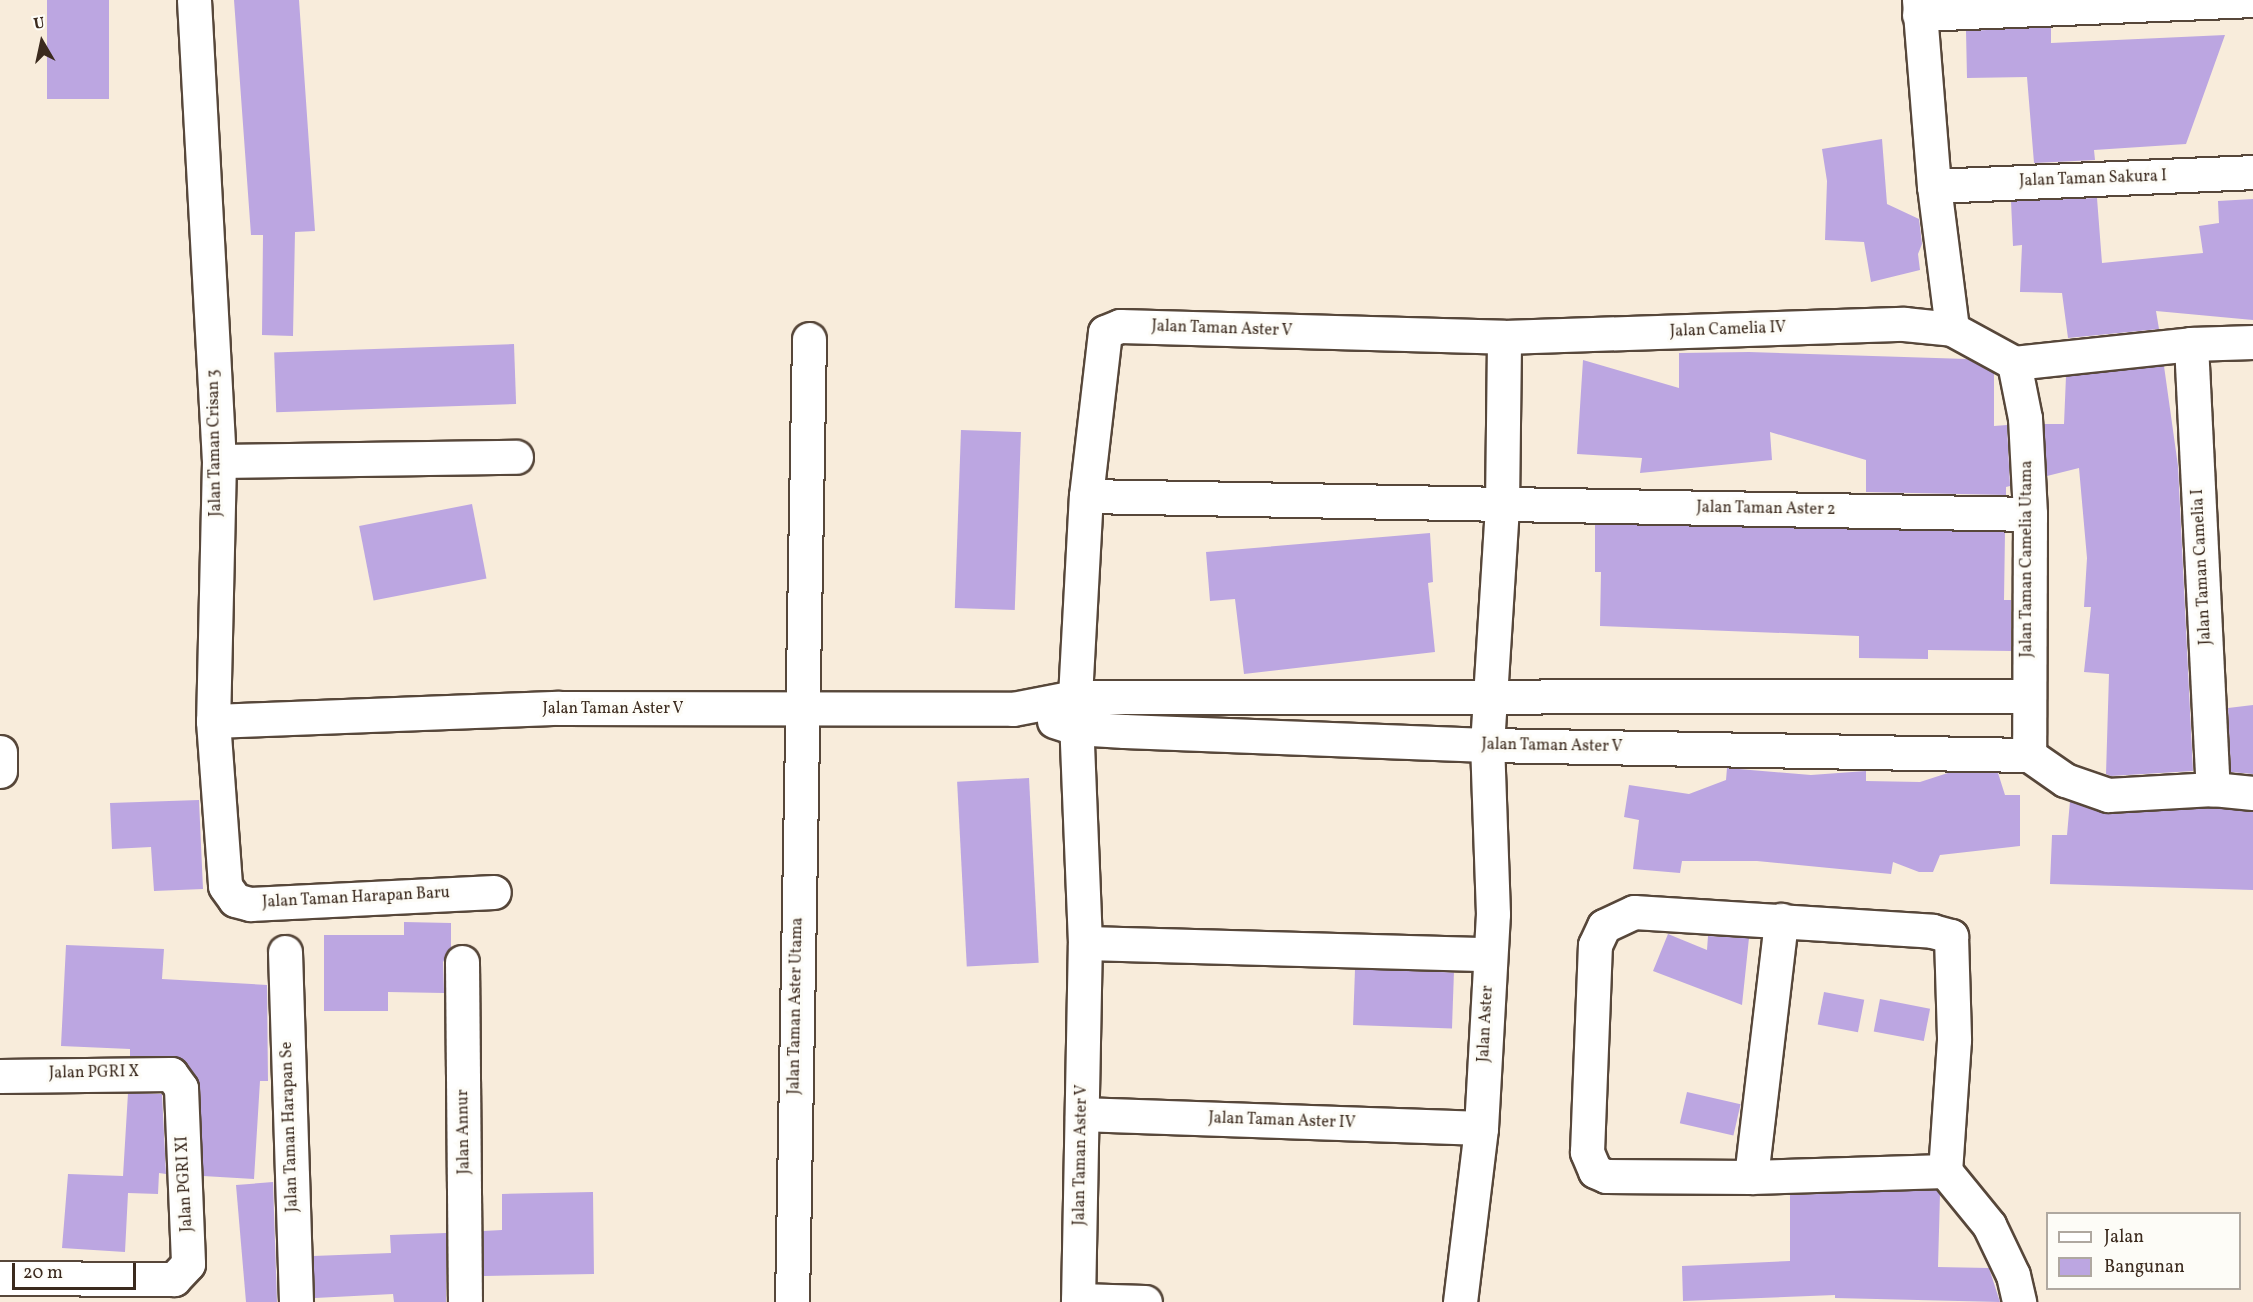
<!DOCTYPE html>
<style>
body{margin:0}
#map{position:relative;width:2253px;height:1302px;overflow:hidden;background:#f8ecdb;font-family:Vollkorn,serif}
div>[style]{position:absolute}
.building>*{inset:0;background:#bca6e1;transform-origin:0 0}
.roads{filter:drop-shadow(2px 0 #57473a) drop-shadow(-2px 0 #57473a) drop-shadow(0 2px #57473a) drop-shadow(0 -2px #57473a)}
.minor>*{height:33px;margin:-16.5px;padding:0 16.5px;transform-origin:16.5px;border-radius:16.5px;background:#fff}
span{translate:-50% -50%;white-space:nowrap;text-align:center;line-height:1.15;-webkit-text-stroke:6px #fdfcf7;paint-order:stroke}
.street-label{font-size:16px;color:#3b2a1e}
.legend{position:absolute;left:2046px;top:1212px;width:195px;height:78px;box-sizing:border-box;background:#fdfcf7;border:2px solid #afa8a0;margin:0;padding:8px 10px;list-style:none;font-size:18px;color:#3b2a1e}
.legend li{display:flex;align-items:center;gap:12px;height:30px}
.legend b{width:30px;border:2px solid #afa8a0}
.north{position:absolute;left:12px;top:12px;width:60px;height:60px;-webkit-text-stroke:4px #fdfcf7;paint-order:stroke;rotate:351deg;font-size:16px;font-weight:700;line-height:24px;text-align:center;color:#3b2a1e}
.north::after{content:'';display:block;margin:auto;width:21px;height:27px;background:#3b2a1e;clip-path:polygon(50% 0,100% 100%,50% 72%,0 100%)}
.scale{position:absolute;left:12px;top:1263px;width:124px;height:27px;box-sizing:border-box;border:3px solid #3b2a1e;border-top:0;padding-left:8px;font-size:18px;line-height:21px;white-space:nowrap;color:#3b2a1e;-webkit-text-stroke:4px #fdfcf7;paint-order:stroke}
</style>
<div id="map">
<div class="building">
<div style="left:47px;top:0;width:62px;height:99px"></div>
<div style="clip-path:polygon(234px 0,299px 0,315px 231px,295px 232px,293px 336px,262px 335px,263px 235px,251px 235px)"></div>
<div style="clip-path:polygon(2051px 27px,2051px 43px,2225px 35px,2186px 144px,2094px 150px,2095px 160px,2034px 163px,2027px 77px,1967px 78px,1966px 31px)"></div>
<div style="clip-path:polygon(1882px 139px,1887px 204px,1919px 219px,1922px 244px,1918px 254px,1920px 270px,1871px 282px,1864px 242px,1825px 240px,1827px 181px,1822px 149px)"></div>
<div style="clip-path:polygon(2097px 198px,2102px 263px,2203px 253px,2199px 226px,2219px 223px,2218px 201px,2253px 199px,2253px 320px,2156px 311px,2159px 329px,2068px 338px,2062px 293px,2020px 292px,2022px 245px,2013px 246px,2011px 201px)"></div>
<div style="left:514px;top:344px;width:60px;height:240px;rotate:88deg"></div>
<div style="clip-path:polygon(1749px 352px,1967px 359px,1994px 373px,1994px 426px,2007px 425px,2010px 486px,2006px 487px,2006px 495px,1866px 492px,1866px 460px,1770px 432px,1772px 460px,1640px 473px,1642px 458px,1577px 454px,1583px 360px,1679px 388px,1679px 353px)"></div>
<div style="clip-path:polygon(2164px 366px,2178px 466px,2193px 771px,2111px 776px,2106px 774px,2109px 674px,2084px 672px,2091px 607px,2084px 607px,2087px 558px,2079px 468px,2047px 476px,2044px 424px,2064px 424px,2066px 376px)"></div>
<div style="left:961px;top:430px;width:60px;height:178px;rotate:2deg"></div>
<div style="left:472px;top:504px;width:76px;height:115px;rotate:79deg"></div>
<div style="clip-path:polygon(1595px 524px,2005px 532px,2004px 600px,2011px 600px,2011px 651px,1928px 650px,1928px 659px,1859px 658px,1859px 636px,1600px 626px,1601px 572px,1595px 572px)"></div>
<div style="clip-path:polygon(1430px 533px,1433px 582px,1428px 583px,1435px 652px,1244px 674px,1235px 599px,1210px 601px,1206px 552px)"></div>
<div style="clip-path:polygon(2253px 705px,2253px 774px,2231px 772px,2228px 708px)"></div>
<div style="clip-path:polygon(1727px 768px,1811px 775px,1866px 771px,1866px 781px,1920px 782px,1951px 772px,1998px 773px,2005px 795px,2020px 795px,2020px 846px,1940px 855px,1933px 872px,1919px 872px,1893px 862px,1891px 874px,1757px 861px,1682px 861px,1680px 873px,1633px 869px,1639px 820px,1624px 817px,1629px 785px,1689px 794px,1726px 780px)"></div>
<div style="left:1029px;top:778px;width:185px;height:72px;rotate:87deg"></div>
<div style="clip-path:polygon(199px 800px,203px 889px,154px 891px,151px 847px,112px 849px,110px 803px)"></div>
<div style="clip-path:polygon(2070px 801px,2109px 814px,2213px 808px,2253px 811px,2253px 890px,2050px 884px,2052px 835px,2067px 835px)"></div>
<div style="clip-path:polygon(404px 922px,451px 923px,451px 948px,443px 962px,444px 993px,388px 992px,388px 1011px,324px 1011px,324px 935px,404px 935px)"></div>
<div style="clip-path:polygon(1668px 934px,1707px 950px,1708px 936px,1749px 938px,1742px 1005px,1653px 971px)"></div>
<div style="clip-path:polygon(66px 945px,164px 949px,162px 979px,267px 985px,268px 1081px,260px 1081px,254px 1179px,203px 1176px,200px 1087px,180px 1058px,130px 1056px,130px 1049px,61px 1046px)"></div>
<div style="left:1355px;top:969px;width:99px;height:56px;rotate:2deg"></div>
<div style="left:1824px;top:992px;width:41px;height:33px;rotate:11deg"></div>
<div style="left:1880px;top:999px;width:51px;height:33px;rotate:11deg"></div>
<div style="left:1687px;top:1092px;width:55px;height:32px;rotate:13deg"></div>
<div style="clip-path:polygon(128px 1093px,162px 1094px,166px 1174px,159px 1173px,158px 1194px,128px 1193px,125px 1252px,62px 1248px,68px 1174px,123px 1176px)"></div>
<div style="clip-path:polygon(273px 1182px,277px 1302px,246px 1302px,236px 1185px)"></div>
<div style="clip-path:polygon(1936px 1190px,1940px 1194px,1938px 1267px,1989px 1268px,2000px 1302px,1835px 1298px,1835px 1295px,1683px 1301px,1682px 1266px,1790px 1261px,1790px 1195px)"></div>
<div style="clip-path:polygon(593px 1192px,594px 1274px,484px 1276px,483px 1231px,502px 1230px,502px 1194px)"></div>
<div style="clip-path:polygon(446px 1233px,446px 1302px,394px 1302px,393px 1294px,315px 1298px,313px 1256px,391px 1253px,390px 1235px)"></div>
</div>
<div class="roads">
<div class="minor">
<div style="left:194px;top:0;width:462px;rotate:86.9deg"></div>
<div style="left:219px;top:461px;width:260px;rotate:91.3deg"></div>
<div style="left:213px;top:721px;width:165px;rotate:85.8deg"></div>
<div style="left:225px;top:886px;width:17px;rotate:54deg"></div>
<div style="left:235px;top:900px;width:16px;rotate:15deg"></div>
<div style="left:250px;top:904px;width:244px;rotate:-2.8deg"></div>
<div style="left:1919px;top:0;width:187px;rotate:85.4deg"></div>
<div style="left:1934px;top:186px;width:144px;rotate:82.8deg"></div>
<div style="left:1952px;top:329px;width:71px;rotate:28.7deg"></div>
<div style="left:1919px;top:14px;width:334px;rotate:-2.4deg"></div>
<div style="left:1934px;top:186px;width:319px;rotate:-2.5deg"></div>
<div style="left:2191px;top:344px;width:446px;rotate:87.2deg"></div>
<div style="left:2014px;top:363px;width:56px;rotate:78.7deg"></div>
<div style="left:2025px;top:418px;width:96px;rotate:87deg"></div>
<div style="left:2030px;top:514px;width:241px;rotate:90.2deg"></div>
<div style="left:2014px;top:363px;width:178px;rotate:-6.1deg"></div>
<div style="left:2191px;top:344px;width:62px;rotate:-1.8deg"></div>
<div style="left:219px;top:461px;width:297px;rotate:-0.8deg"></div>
<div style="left:1086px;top:496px;width:944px;rotate:1.09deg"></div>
<div style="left:213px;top:721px;width:346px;rotate:-2.2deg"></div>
<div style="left:559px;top:708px;width:454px;rotate:0.1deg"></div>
<div style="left:1013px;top:709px;width:63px;rotate:-11deg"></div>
<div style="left:1075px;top:697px;width:952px;rotate:-0.06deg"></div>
<div style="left:1054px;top:721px;width:22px;rotate:18deg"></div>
<div style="left:1075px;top:728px;width:49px;rotate:3.5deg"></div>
<div style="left:1124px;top:731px;width:363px;rotate:2.2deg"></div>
<div style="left:1487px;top:745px;width:542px;rotate:1.06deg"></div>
<div style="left:0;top:752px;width:19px;rotate:90deg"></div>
<div style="left:2029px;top:755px;width:44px;rotate:34.8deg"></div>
<div style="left:2065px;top:780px;width:46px;rotate:19.2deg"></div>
<div style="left:2108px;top:795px;width:105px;rotate:-3.3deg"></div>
<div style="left:2213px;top:789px;width:40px;rotate:5.7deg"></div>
<div style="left:1634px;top:912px;width:299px;rotate:3.6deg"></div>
<div style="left:1932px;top:931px;width:20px;rotate:15deg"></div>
<div style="left:1951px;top:936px;width:104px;rotate:88.3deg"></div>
<div style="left:1954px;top:1040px;width:131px;rotate:93.9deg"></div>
<div style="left:1945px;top:1171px;width:194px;rotate:178.2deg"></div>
<div style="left:1751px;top:1177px;width:145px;rotate:-179.6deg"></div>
<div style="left:1606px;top:1176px;width:12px;rotate:-156deg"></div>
<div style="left:1595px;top:1171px;width:21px;rotate:-113deg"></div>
<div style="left:1587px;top:1152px;width:207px;rotate:-87.8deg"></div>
<div style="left:1595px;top:945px;width:21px;rotate:-65deg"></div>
<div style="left:1604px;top:926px;width:33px;rotate:-25deg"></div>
<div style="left:1085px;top:943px;width:405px;rotate:1.6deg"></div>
<div style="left:285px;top:952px;width:350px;rotate:88.2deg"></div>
<div style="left:462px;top:962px;width:340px;rotate:89.5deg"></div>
<div style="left:0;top:1076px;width:171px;rotate:-0.7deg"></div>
<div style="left:171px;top:1074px;width:17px;rotate:54deg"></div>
<div style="left:181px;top:1088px;width:176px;rotate:87.7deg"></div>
<div style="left:188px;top:1264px;width:21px;rotate:133deg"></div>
<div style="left:174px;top:1279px;width:174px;rotate:-179.7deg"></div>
<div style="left:1082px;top:1114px;width:399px;rotate:2deg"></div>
<div style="left:1945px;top:1171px;width:70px;rotate:50.8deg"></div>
<div style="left:1989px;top:1225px;width:55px;rotate:64.4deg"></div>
<div style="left:2013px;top:1275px;width:28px;rotate:77deg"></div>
<div style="left:1751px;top:1177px;width:259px;rotate:-83.3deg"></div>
<div style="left:1078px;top:1300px;width:67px;rotate:1.7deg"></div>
<div style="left:792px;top:1302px;width:963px;rotate:-88.99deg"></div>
<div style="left:1078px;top:1302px;width:359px;rotate:-88.9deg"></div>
<div style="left:1085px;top:943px;width:246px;rotate:-92.3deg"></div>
<div style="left:1075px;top:697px;width:201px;rotate:-86.9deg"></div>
<div style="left:1086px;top:496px;width:165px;rotate:-83.4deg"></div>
<div style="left:1105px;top:332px;width:16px;rotate:-22deg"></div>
<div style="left:1120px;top:326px;width:384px;rotate:1.6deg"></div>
<div style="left:1504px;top:337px;width:400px;rotate:-1.9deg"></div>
<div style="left:1904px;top:324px;width:48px;rotate:5.9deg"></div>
<div style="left:1460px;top:1302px;width:175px;rotate:-83.1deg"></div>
<div style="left:1481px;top:1128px;width:214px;rotate:-86.8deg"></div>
<div style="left:1493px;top:914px;width:169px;rotate:-92deg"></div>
<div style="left:1487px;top:745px;width:239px;rotate:-86.4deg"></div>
<div style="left:1502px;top:506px;width:169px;rotate:-89.3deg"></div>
</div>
</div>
<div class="street-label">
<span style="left:2093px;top:179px;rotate:-2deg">Jalan Taman Sakura I</span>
<span style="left:1222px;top:329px;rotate:2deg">Jalan Taman Aster V</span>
<span style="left:1728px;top:330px;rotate:-2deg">Jalan Camelia IV</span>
<span style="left:215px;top:443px;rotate:-91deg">Jalan Taman Crisan 3</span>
<span style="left:1766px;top:509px;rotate:1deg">Jalan Taman Aster 2</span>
<span style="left:2027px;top:559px;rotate:-90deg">Jalan Taman Camelia Utama</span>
<span style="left:2202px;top:567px;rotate:-93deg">Jalan Taman Camelia I</span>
<span style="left:613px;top:709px">Jalan Taman Aster V</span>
<span style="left:1552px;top:746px;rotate:1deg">Jalan Taman Aster V</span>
<span style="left:356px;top:898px;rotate:-3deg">Jalan Taman Harapan Baru</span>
<span style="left:796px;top:1006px;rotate:-89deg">Jalan Taman Aster Utama</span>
<span style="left:1486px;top:1024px;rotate:-87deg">Jalan Aster</span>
<span style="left:94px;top:1073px;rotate:-1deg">Jalan PGRI X</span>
<span style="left:1282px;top:1121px;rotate:2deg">Jalan Taman Aster IV</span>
<span style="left:290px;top:1127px;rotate:-92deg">Jalan Taman Harapan Se</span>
<span style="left:464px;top:1132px;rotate:-91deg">Jalan Annur</span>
<span style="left:1081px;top:1155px;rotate:-89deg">Jalan Taman Aster V</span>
<span style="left:185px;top:1184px;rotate:-93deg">Jalan PGRI XI</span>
</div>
<ul class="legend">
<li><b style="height:8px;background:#fff"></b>Jalan</li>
<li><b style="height:16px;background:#bca6e1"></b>Bangunan</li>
</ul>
<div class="north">U</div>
<div class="scale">20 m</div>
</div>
